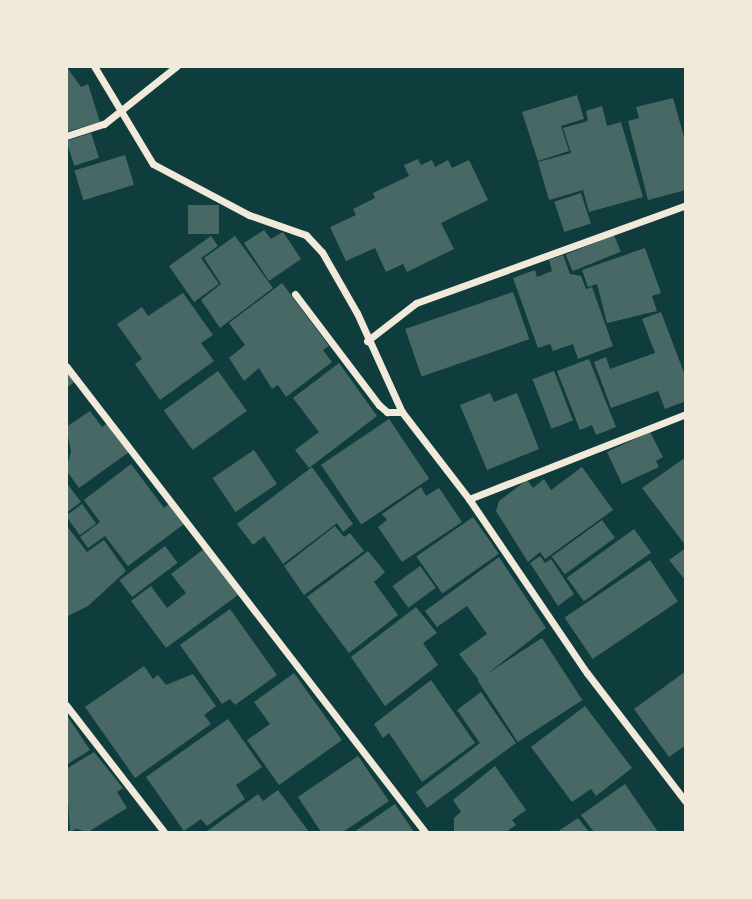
<!DOCTYPE html>
<style>
body{margin:0}
#map{position:relative;width:752px;height:899px;overflow:hidden;background:#0f3d3e;font-family:Rubik,sans-serif}
div>[style]{position:absolute}
.building>*{inset:0;background:#486865;transform-origin:0 0}
.minor>*{height:7px;margin:-3.5px;padding:0 3.5px;transform-origin:3.5px;border-radius:3.5px;background:#f1e9da}
span{translate:-50% -50%;white-space:nowrap;text-align:center;line-height:1.15;-webkit-text-stroke:6px #f1e9da;paint-order:stroke}
.frame{position:absolute;inset:0;border:68px solid #f1e9da;pointer-events:none}
</style>
<div id="map">
<div class="building">
<div style="clip-path:polygon(66px 66px,81px 87px,88px 84px,100px 122px,66px 132px)"></div>
<div style="clip-path:polygon(577px 95px,584px 119px,561px 126px,569px 151px,538px 161px,522px 112px)"></div>
<div style="clip-path:polygon(673px 98px,686px 144px,686px 190px,648px 200px,628px 121px,639px 118px,636px 107px)"></div>
<div style="clip-path:polygon(602px 106px,607px 126px,621px 122px,643px 197px,589px 212px,583px 190px,549px 200px,538px 162px,571px 153px,563px 128px,588px 121px,586px 111px)"></div>
<div style="left:91px;top:133px;width:26px;height:26px;rotate:72deg"></div>
<div style="left:125px;top:155px;width:31px;height:53px;rotate:73deg"></div>
<div style="clip-path:polygon(418px 159px,421px 165px,432px 160px,435px 167px,448px 160px,452px 168px,469px 160px,488px 200px,441px 223px,454px 249px,407px 272px,403px 264px,386px 272px,375px 248px,346px 261px,330px 227px,356px 215px,353px 209px,375px 198px,373px 193px,409px 176px,404px 165px)"></div>
<div style="left:581px;top:193px;width:32px;height:28px;rotate:72deg"></div>
<div style="left:188px;top:205px;width:31px;height:29px"></div>
<div style="clip-path:polygon(264px 230px,271px 239px,283px 232px,301px 259px,269px 281px,244px 243px)"></div>
<div style="left:614px;top:235px;width:18px;height:52px;rotate:68deg"></div>
<div style="clip-path:polygon(211px 236px,218px 246px,201px 258px,219px 284px,194px 302px,169px 266px)"></div>
<div style="clip-path:polygon(235px 236px,273px 288px,220px 328px,201px 300px,221px 284px,204px 258px)"></div>
<div style="clip-path:polygon(645px 248px,661px 293px,652px 296px,657px 311px,607px 323px,597px 284px,588px 287px,582px 270px)"></div>
<div style="clip-path:polygon(563px 255px,570px 274px,581px 276px,586px 289px,592px 287px,613px 346px,578px 359px,573px 344px,553px 351px,550px 344px,538px 348px,513px 278px,535px 270px,537px 277px,552px 271px,549px 260px)"></div>
<div style="clip-path:polygon(282px 283px,329px 346px,323px 350px,332px 362px,286px 397px,278px 385px,272px 389px,259px 368px,244px 381px,229px 358px,245px 345px,229px 323px)"></div>
<div style="left:513px;top:292px;width:50px;height:114px;rotate:71deg"></div>
<div style="clip-path:polygon(183px 293px,213px 335px,201px 343px,214px 361px,160px 400px,135px 364px,142px 359px,117px 324px,142px 307px,148px 316px)"></div>
<div style="clip-path:polygon(661px 312px,686px 378px,686px 401px,665px 409px,658px 391px,611px 408px,594px 362px,606px 357px,610px 369px,655px 353px,642px 319px)"></div>
<div style="clip-path:polygon(589px 359px,616px 427px,596px 435px,592px 425px,580px 430px,557px 371px)"></div>
<div style="clip-path:polygon(339px 363px,377px 416px,309px 468px,295px 450px,319px 432px,293px 398px)"></div>
<div style="clip-path:polygon(66px 369px,76px 381px,66px 388px)"></div>
<div style="left:218px;top:371px;width:49px;height:67px;rotate:54deg"></div>
<div style="left:554px;top:371px;width:53px;height:23px;rotate:69deg"></div>
<div style="clip-path:polygon(490px 393px,494px 402px,517px 393px,539px 449px,487px 470px,460px 405px)"></div>
<div style="clip-path:polygon(90px 411px,102px 427px,108px 423px,129px 452px,79px 488px,66px 470px,71px 451px,66px 427px)"></div>
<div style="left:389px;top:419px;width:72px;height:82px;rotate:56deg"></div>
<div style="clip-path:polygon(650px 432px,663px 457px,656px 461px,659px 467px,622px 484px,607px 452px)"></div>
<div style="left:254px;top:450px;width:41px;height:50px;rotate:56deg"></div>
<div style="clip-path:polygon(686px 457px,686px 546px,642px 488px)"></div>
<div style="clip-path:polygon(131px 464px,164px 508px,169px 504px,184px 524px,128px 566px,105px 536px,88px 548px,80px 537px,100px 522px,84px 500px)"></div>
<div style="clip-path:polygon(312px 467px,353px 524px,343px 532px,337px 523px,283px 564px,264px 536px,253px 545px,237px 524px)"></div>
<div style="clip-path:polygon(582px 467px,613px 510px,545px 559px,540px 552px,528px 562px,496px 511px,499px 501px,527px 480px,533px 488px,544px 479px,551px 490px)"></div>
<div style="clip-path:polygon(66px 482px,81px 502px,66px 513px)"></div>
<div style="clip-path:polygon(421px 487px,426px 496px,439px 488px,462px 522px,402px 562px,378px 527px,387px 520px,382px 514px)"></div>
<div style="left:82px;top:504px;width:24px;height:20px;rotate:54deg"></div>
<div style="left:473px;top:517px;width:45px;height:69px;rotate:55deg"></div>
<div style="left:602px;top:520px;width:22px;height:62px;rotate:54deg"></div>
<div style="clip-path:polygon(66px 525px,87px 552px,104px 540px,126px 571px,88px 606px,66px 617px)"></div>
<div style="clip-path:polygon(335px 526px,344px 537px,350px 533px,364px 551px,304px 595px,284px 566px)"></div>
<div style="left:634px;top:529px;width:29px;height:83px;rotate:54deg"></div>
<div style="left:165px;top:546px;width:21px;height:57px;rotate:53deg"></div>
<div style="clip-path:polygon(686px 548px,686px 581px,669px 560px)"></div>
<div style="clip-path:polygon(204px 549px,238px 595px,166px 648px,131px 601px,151px 586px,167px 608px,186px 593px,171px 574px)"></div>
<div style="clip-path:polygon(368px 551px,385px 572px,374px 582px,398px 615px,349px 653px,307px 597px)"></div>
<div style="clip-path:polygon(540px 556px,545px 563px,551px 559px,574px 594px,558px 606px,530px 563px)"></div>
<div style="clip-path:polygon(499px 557px,546px 628px,479px 680px,459px 654px,487px 634px,467px 606px,437px 627px,425px 611px)"></div>
<div style="left:650px;top:560px;width:50px;height:103px;rotate:56deg"></div>
<div style="left:420px;top:566px;width:27px;height:34px;rotate:54deg"></div>
<div style="clip-path:polygon(416px 607px,437px 633px,423px 643px,438px 665px,385px 706px,351px 657px)"></div>
<div style="clip-path:polygon(230px 609px,277px 675px,235px 705px,230px 699px,222px 704px,180px 645px)"></div>
<div style="left:542px;top:638px;width:74px;height:77px;rotate:57deg"></div>
<div style="clip-path:polygon(144px 666px,153px 679px,158px 675px,166px 685px,193px 674px,216px 706px,204px 715px,211px 724px,135px 778px,85px 707px)"></div>
<div style="clip-path:polygon(686px 671px,686px 745px,669px 757px,634px 709px)"></div>
<div style="clip-path:polygon(294px 673px,342px 740px,279px 785px,247px 740px,270px 724px,254px 702px)"></div>
<div style="clip-path:polygon(431px 680px,475px 743px,422px 782px,389px 733px,383px 738px,374px 724px)"></div>
<div style="clip-path:polygon(481px 692px,516px 743px,427px 808px,416px 792px,480px 743px,457px 710px)"></div>
<div style="clip-path:polygon(585px 706px,632px 768px,596px 796px,591px 789px,572px 802px,531px 747px)"></div>
<div style="clip-path:polygon(66px 714px,90px 750px,66px 765px)"></div>
<div style="clip-path:polygon(228px 719px,262px 767px,236px 785px,245px 799px,207px 826px,201px 819px,184px 831px,146px 777px)"></div>
<div style="clip-path:polygon(94px 752px,123px 788px,117px 792px,127px 808px,88px 832px,76px 829px,70px 832px,66px 769px)"></div>
<div style="clip-path:polygon(358px 756px,389px 801px,343px 832px,321px 832px,298px 797px)"></div>
<div style="clip-path:polygon(495px 766px,526px 810px,512px 820px,516px 825px,506px 832px,454px 832px,454px 818px,461px 812px,453px 800px)"></div>
<div style="clip-path:polygon(625px 784px,658px 832px,594px 832px,581px 815px)"></div>
<div style="clip-path:polygon(278px 790px,309px 832px,206px 832px,258px 794px,263px 801px)"></div>
<div style="clip-path:polygon(395px 804px,414px 832px,354px 832px)"></div>
<div style="clip-path:polygon(578px 818px,589px 832px,557px 832px)"></div>
</div>
<div class="minor">
<div style="left:94px;top:66px;width:114px;rotate:59deg"></div>
<div style="left:153px;top:164px;width:109px;rotate:28deg"></div>
<div style="left:249px;top:215px;width:60px;rotate:19.3deg"></div>
<div style="left:306px;top:235px;width:23px;rotate:47deg"></div>
<div style="left:322px;top:252px;width:70px;rotate:60.2deg"></div>
<div style="left:357px;top:313px;width:109px;rotate:65.6deg"></div>
<div style="left:402px;top:412px;width:110px;rotate:52.4deg"></div>
<div style="left:469px;top:499px;width:210px;rotate:55.9deg"></div>
<div style="left:587px;top:673px;width:163px;rotate:52.5deg"></div>
<div style="left:66px;top:136px;width:40px;rotate:-18deg"></div>
<div style="left:104px;top:124px;width:93px;rotate:-38.5deg"></div>
<div style="left:295px;top:294px;width:139px;rotate:52.9deg"></div>
<div style="left:379px;top:405px;width:11px;rotate:41deg"></div>
<div style="left:387px;top:412px;width:15px"></div>
<div style="left:367px;top:341px;width:62px;rotate:-37.8deg"></div>
<div style="left:416px;top:303px;width:287px;rotate:-19.9deg"></div>
<div style="left:66px;top:366px;width:588px;rotate:52.39deg"></div>
<div style="left:469px;top:499px;width:233px;rotate:-21.4deg"></div>
<div style="left:66px;top:705px;width:160px;rotate:52.3deg"></div>
</div>
<div class="frame"></div>
</div>
